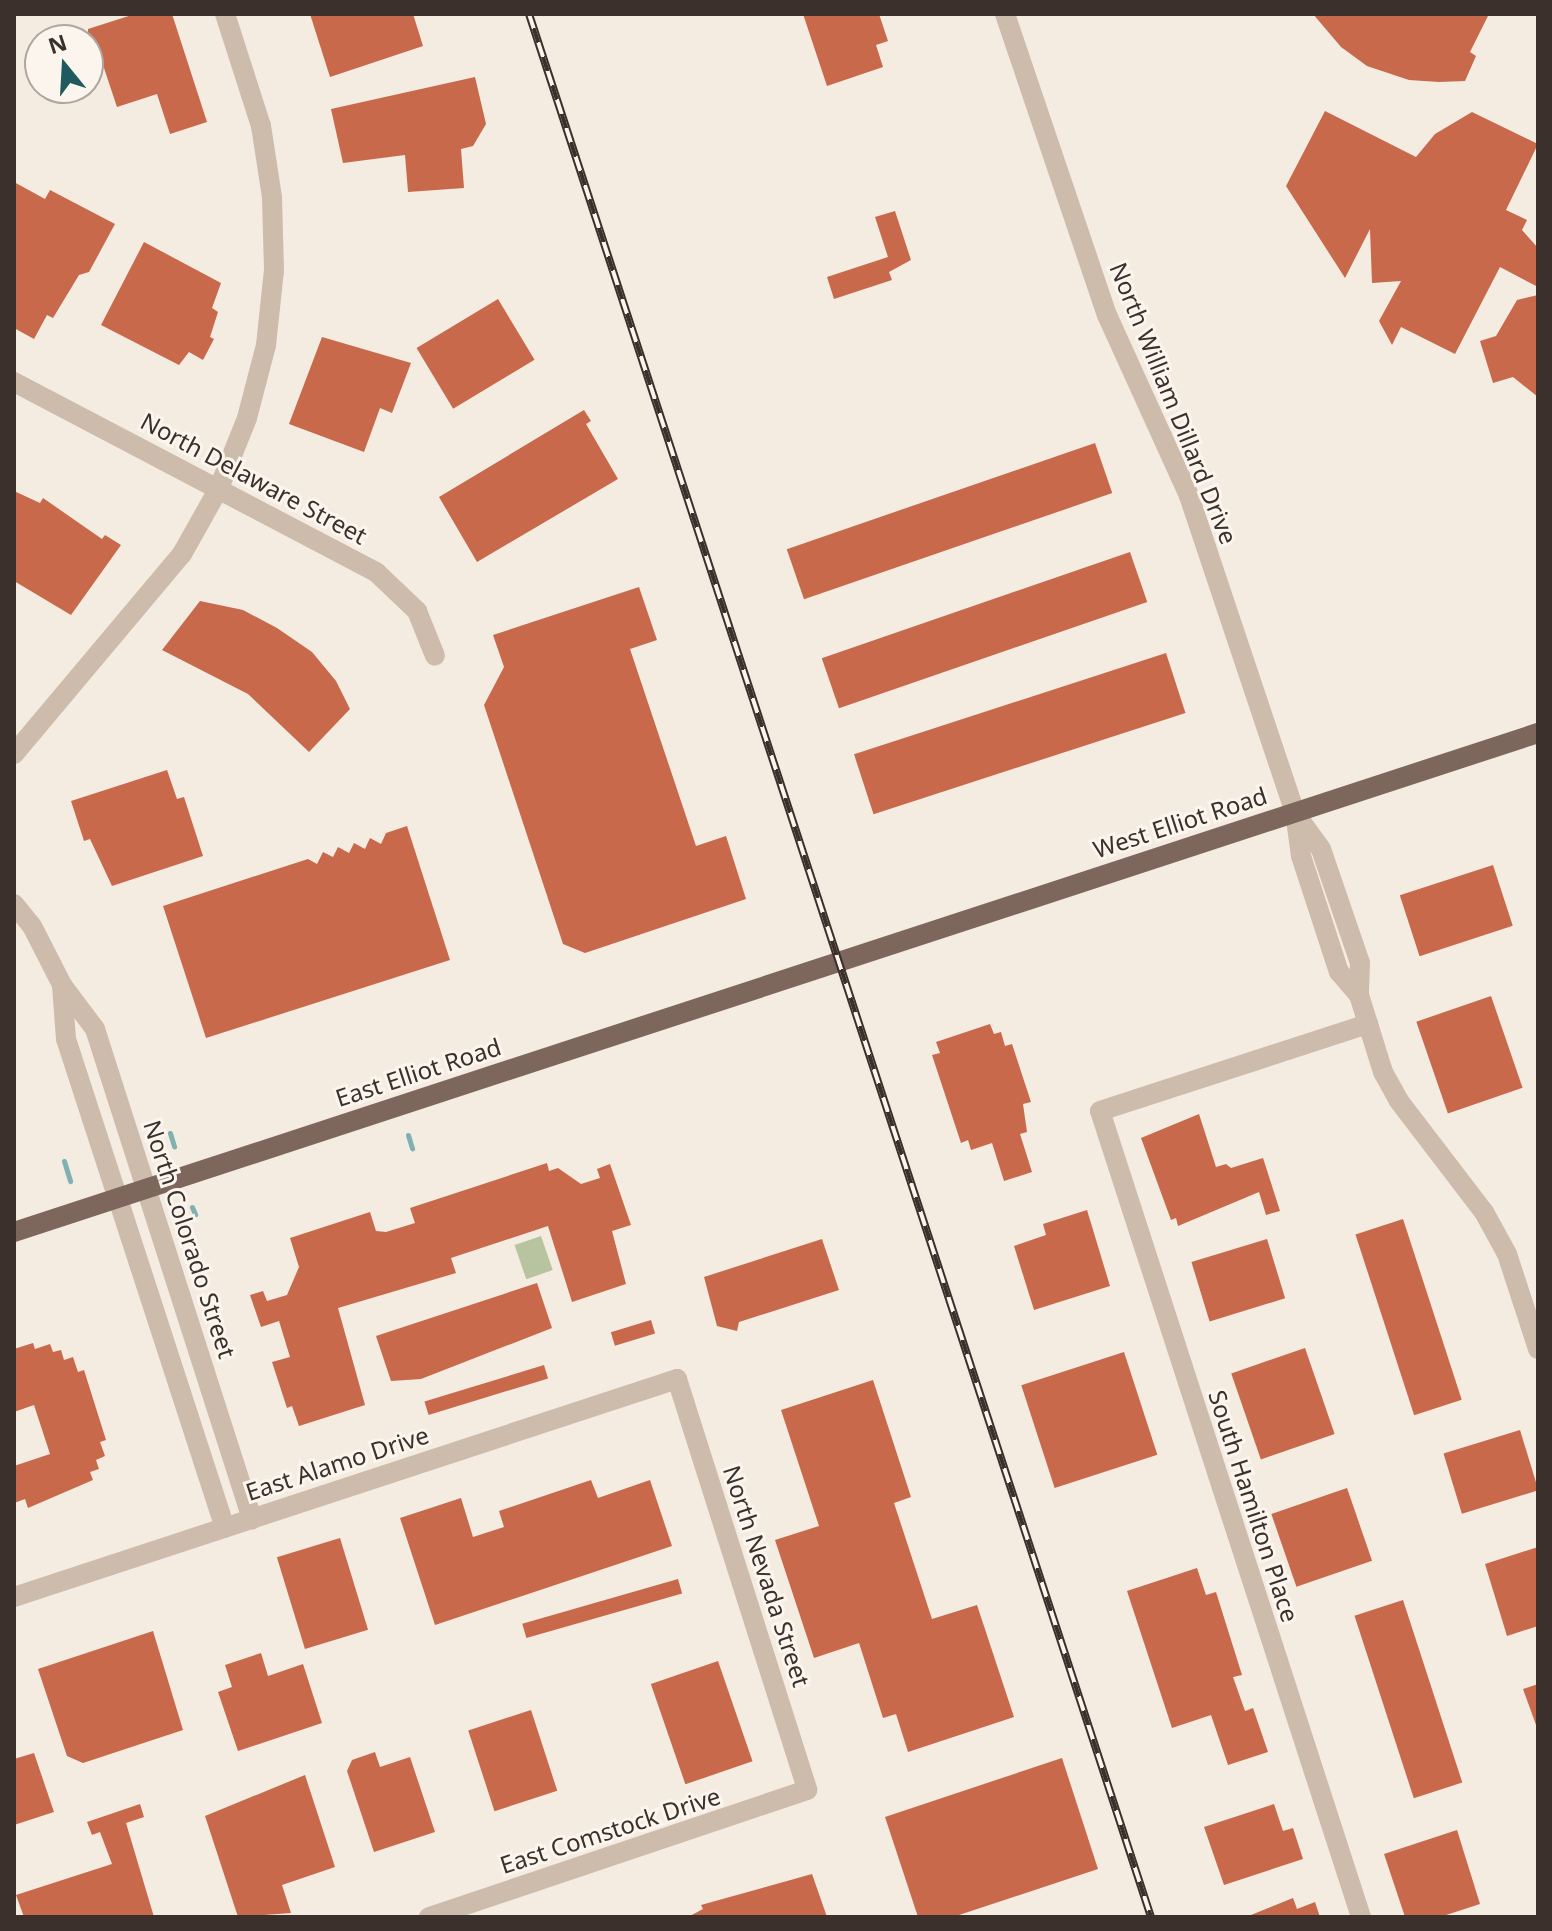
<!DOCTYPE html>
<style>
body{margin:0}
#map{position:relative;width:1552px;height:1931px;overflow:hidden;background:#f4ebe1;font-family:"Noto Sans",sans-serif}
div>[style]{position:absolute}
.green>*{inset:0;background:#b8c4a0;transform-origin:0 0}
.stream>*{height:5px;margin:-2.5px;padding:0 2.5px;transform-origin:2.5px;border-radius:2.5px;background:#7fb0b2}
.building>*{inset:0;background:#c8694b;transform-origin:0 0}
.minor>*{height:20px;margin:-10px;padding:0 10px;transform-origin:10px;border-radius:10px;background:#cdbbac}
.major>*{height:20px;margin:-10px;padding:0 10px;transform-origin:10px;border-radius:10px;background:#7d675c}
.rail>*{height:8px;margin-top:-4px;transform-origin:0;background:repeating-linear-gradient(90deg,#fbf5ee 0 15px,#3b302b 0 30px);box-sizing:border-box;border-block:2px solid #3b302b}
span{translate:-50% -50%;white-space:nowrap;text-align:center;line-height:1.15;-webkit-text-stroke:6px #fbf5ee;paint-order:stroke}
.street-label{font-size:24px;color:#3b302b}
.frame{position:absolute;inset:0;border:16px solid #3b302b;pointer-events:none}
.north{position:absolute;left:24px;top:24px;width:80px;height:80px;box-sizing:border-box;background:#fbf5ee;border:2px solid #aea6a0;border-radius:50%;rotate:342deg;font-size:22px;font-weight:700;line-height:32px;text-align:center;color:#3b302b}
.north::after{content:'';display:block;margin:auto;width:28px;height:36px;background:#1f5a5e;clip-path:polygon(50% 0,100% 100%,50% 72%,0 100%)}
</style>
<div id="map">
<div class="green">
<div style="left:541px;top:1236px;width:36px;height:28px;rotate:71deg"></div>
</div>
<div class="stream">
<div style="left:170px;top:1133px;width:14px;rotate:73deg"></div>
<div style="left:408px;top:1135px;width:14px;rotate:73deg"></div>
<div style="left:64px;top:1161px;width:21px;rotate:73deg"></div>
<div style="left:192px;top:1207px;width:8px;rotate:67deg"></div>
</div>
<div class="building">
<div style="clip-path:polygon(135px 14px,172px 14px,207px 122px,170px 134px,157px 94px,117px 107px,104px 68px,88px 74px,88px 29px)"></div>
<div style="clip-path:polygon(310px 14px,413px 14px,423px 46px,330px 77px)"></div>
<div style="clip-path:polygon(803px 14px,879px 14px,888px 41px,876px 45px,883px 67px,827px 86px)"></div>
<div style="clip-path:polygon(1313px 14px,1489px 14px,1470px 52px,1476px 56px,1465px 81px,1439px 82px,1409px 80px,1367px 66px,1341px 47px)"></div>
<div style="clip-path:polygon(475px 77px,486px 124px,473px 146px,461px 149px,464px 188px,408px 192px,405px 155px,343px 163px,331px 109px)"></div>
<div style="clip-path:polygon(1325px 111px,1416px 157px,1435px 134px,1472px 112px,1538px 144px,1506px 210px,1527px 220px,1522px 230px,1538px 248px,1538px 287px,1500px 267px,1455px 354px,1401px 327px,1392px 345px,1379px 321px,1401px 281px,1372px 283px,1370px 229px,1345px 278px,1286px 186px)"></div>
<div style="clip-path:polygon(14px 182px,45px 199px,50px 190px,115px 224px,89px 272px,79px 275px,53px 318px,47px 315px,34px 339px,14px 328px)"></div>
<div style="clip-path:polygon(895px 211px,911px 260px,889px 272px,892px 280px,834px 299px,827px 277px,888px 257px,875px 217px)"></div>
<div style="clip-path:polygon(144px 242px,221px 283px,212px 308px,218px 312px,210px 337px,214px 339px,203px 360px,189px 352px,179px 365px,101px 325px)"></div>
<div style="clip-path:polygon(1538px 295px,1538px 397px,1513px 377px,1493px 383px,1480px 341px,1496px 336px,1517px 300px)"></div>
<div style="left:498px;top:299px;width:71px;height:95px;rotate:59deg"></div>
<div style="clip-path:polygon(322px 337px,411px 363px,392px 413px,380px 408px,364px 452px,289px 424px)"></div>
<div style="clip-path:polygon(584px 410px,591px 421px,586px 424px,618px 479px,477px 562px,439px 497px)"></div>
<div style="left:1095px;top:443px;width:53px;height:326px;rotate:71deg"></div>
<div style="clip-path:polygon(14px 491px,40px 503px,43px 498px,102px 539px,105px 535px,121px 545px,71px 615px,14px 581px)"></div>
<div style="left:1130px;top:552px;width:53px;height:326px;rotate:71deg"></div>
<div style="clip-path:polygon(639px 587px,657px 640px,630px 649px,696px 846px,726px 836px,746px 899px,585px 953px,563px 944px,484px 705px,504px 667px,493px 635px)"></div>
<div style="clip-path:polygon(200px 601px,243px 610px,277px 628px,312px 652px,336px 681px,350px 709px,309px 752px,248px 694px,162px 650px)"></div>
<div style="left:1166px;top:653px;width:63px;height:328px;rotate:72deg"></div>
<div style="clip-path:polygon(167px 770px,177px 799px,184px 797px,203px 856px,112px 886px,90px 839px,84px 841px,71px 801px)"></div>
<div style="clip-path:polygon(407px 826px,450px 960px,206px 1038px,163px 906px,308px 859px,317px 864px,323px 852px,333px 857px,338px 847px,349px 853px,354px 843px,365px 849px,370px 838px,381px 844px,386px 833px)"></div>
<div style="left:1493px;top:865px;width:64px;height:98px;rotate:72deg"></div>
<div style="left:1491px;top:996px;width:97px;height:79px;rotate:71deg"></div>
<div style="clip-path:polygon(990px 1024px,994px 1034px,1001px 1032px,1005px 1046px,1012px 1044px,1031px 1102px,1023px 1104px,1027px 1132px,1020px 1134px,1032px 1172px,1004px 1181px,992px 1143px,971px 1150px,968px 1140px,961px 1143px,932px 1055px,940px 1053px,936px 1042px)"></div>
<div style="clip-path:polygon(1199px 1114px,1216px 1167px,1226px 1164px,1231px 1168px,1263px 1158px,1280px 1211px,1266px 1215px,1259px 1192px,1178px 1226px,1176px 1218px,1171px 1220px,1141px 1138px)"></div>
<div style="clip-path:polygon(547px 1163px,549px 1171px,558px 1168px,581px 1184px,600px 1178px,597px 1169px,610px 1164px,631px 1225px,612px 1231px,626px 1284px,572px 1302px,548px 1226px,451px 1258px,456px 1273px,338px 1308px,365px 1405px,299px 1426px,292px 1406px,287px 1408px,272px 1362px,290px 1357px,279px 1321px,261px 1327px,250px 1295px,263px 1291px,267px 1301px,287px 1295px,299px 1267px,290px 1238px,370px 1212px,376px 1231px,386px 1232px,415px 1223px,410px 1208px)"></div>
<div style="clip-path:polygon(1087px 1210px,1110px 1286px,1034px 1310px,1014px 1246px,1046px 1235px,1043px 1224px)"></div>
<div style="left:1403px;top:1219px;width:190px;height:50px;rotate:72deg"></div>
<div style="clip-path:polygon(822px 1239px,839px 1290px,739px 1322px,737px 1331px,717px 1326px,704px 1277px)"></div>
<div style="left:1267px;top:1239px;width:62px;height:79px;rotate:73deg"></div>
<div style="clip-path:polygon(537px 1283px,552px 1328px,421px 1379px,391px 1381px,376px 1336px)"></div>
<div style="left:651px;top:1320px;width:14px;height:42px;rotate:73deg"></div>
<div style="clip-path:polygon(33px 1343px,35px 1349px,50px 1344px,53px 1352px,61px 1350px,64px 1360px,73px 1357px,78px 1372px,84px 1370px,106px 1440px,100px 1442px,105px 1456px,96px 1460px,99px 1469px,90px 1472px,93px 1480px,28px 1508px,25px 1499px,14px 1503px,14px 1466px,50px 1454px,34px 1405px,14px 1412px,14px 1349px)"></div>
<div style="left:1305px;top:1348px;width:91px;height:78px;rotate:71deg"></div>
<div style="left:1124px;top:1352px;width:108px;height:108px;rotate:72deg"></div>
<div style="left:544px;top:1365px;width:14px;height:125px;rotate:73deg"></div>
<div style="clip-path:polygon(873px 1380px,911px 1497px,894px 1503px,932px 1619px,977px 1605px,1014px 1717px,908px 1752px,896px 1714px,883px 1718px,859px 1643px,814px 1658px,775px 1540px,819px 1526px,781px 1410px)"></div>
<div style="left:1520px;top:1430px;width:63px;height:80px;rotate:73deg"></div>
<div style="clip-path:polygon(591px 1480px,598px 1498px,650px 1480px,672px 1546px,435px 1625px,400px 1518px,461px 1498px,473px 1537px,504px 1527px,499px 1511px)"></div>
<div style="left:1347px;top:1488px;width:77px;height:80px;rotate:71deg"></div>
<div style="left:340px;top:1538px;width:96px;height:66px;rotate:73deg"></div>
<div style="clip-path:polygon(1538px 1547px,1538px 1626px,1507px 1636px,1485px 1564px)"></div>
<div style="clip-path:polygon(1197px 1568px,1206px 1595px,1216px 1592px,1242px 1675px,1233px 1677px,1245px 1711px,1253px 1708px,1268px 1752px,1228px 1765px,1211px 1715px,1172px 1728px,1127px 1591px)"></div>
<div style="left:678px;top:1579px;width:15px;height:162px;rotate:74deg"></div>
<div style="left:1403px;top:1600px;width:192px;height:51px;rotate:72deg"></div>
<div style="clip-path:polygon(153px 1631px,183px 1730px,83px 1763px,67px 1756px,38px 1669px)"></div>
<div style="clip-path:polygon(261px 1653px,268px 1676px,303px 1664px,322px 1723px,238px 1751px,218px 1692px,232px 1687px,225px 1665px)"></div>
<div style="left:718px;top:1661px;width:106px;height:71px;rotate:71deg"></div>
<div style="clip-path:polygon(1538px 1684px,1538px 1725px,1536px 1725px,1523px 1689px)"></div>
<div style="left:531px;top:1710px;width:85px;height:66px;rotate:72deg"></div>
<div style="clip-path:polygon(375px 1752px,380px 1767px,410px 1757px,435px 1832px,374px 1852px,347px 1771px,352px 1760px)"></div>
<div style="clip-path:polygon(34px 1753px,54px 1812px,14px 1825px,14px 1759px)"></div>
<div style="clip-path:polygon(1062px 1758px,1098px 1869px,953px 1917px,918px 1917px,885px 1817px)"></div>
<div style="clip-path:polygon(305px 1775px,335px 1867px,282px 1885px,291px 1913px,238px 1917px,205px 1816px)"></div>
<div style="clip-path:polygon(140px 1804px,144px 1817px,126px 1823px,154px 1917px,24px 1917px,16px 1895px,112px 1864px,100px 1832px,92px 1835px,87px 1822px)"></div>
<div style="clip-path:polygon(1274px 1804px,1283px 1831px,1293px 1828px,1303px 1859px,1224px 1885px,1204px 1827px)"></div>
<div style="clip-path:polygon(1457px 1830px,1480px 1904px,1440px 1917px,1405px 1917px,1384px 1854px)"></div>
<div style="clip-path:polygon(812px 1874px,827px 1917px,688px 1917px,703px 1909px,701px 1905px)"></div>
<div style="clip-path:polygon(1293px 1898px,1297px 1909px,1315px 1902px,1320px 1917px,1246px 1917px)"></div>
</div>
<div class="minor">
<div style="left:1005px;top:14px;width:318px;rotate:71.3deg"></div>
<div style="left:1107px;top:315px;width:199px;rotate:65.6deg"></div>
<div style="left:1189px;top:496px;width:333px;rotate:71.5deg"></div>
<div style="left:1295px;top:812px;width:44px;rotate:82.2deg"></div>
<div style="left:1301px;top:856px;width:122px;rotate:71.9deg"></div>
<div style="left:1339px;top:972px;width:30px;rotate:49deg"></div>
<div style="left:14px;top:382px;width:409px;rotate:27.7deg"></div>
<div style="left:376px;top:572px;width:57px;rotate:43.6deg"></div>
<div style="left:417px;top:611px;width:48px;rotate:68.2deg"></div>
<div style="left:14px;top:754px;width:261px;rotate:-50deg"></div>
<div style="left:182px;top:554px;width:76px;rotate:-60.7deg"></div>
<div style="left:219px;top:488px;width:75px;rotate:-68.2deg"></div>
<div style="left:247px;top:418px;width:75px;rotate:-75.4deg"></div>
<div style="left:266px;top:345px;width:75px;rotate:-83.9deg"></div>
<div style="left:274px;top:270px;width:73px;rotate:-91.6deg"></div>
<div style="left:272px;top:197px;width:72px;rotate:-98.8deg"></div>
<div style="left:261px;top:126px;width:118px;rotate:-107.8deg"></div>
<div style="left:1297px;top:816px;width:41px;rotate:54deg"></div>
<div style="left:1321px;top:849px;width:120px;rotate:71.1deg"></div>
<div style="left:1360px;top:963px;width:32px;rotate:92deg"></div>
<div style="left:1359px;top:995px;width:81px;rotate:72.7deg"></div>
<div style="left:1383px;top:1072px;width:33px;rotate:61deg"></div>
<div style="left:1399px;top:1101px;width:140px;rotate:52.6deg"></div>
<div style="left:1484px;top:1212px;width:48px;rotate:61.3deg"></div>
<div style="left:1507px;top:1254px;width:100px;rotate:71.9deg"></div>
<div style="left:14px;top:904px;width:28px;rotate:51deg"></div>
<div style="left:32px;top:926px;width:66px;rotate:63deg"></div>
<div style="left:62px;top:985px;width:55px;rotate:53.1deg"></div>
<div style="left:95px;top:1029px;width:515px;rotate:72.23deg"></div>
<div style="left:62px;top:985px;width:54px;rotate:85.8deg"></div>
<div style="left:66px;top:1039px;width:514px;rotate:71.99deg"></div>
<div style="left:14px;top:1597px;width:698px;rotate:-18.2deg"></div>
<div style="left:677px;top:1379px;width:431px;rotate:72.4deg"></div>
<div style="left:807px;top:1790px;width:399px;rotate:161.4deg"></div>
<div style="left:1361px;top:1917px;width:847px;rotate:-107.94deg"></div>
<div style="left:1100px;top:1111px;width:282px;rotate:-18deg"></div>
</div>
<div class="major">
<div style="left:14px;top:1232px;width:1604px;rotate:-18.13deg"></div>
</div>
<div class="rail">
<div style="left:529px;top:14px;width:2002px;rotate:71.9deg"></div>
</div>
<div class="street-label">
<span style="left:1174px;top:403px;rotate:68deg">North William Dillard Drive</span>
<span style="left:254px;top:478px;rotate:28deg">North Delaware Street</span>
<span style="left:1180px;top:822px;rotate:-18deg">West Elliot Road</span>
<span style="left:418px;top:1072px;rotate:-18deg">East Elliot Road</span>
<span style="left:190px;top:1239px;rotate:72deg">North Colorado Street</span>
<span style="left:337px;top:1463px;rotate:-18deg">East Alamo Drive</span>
<span style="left:1254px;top:1506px;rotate:72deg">South Hamilton Place</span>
<span style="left:767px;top:1576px;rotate:72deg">North Nevada Street</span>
<span style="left:610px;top:1830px;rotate:-18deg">East Comstock Drive</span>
</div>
<div class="frame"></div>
<div class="north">N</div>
</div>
